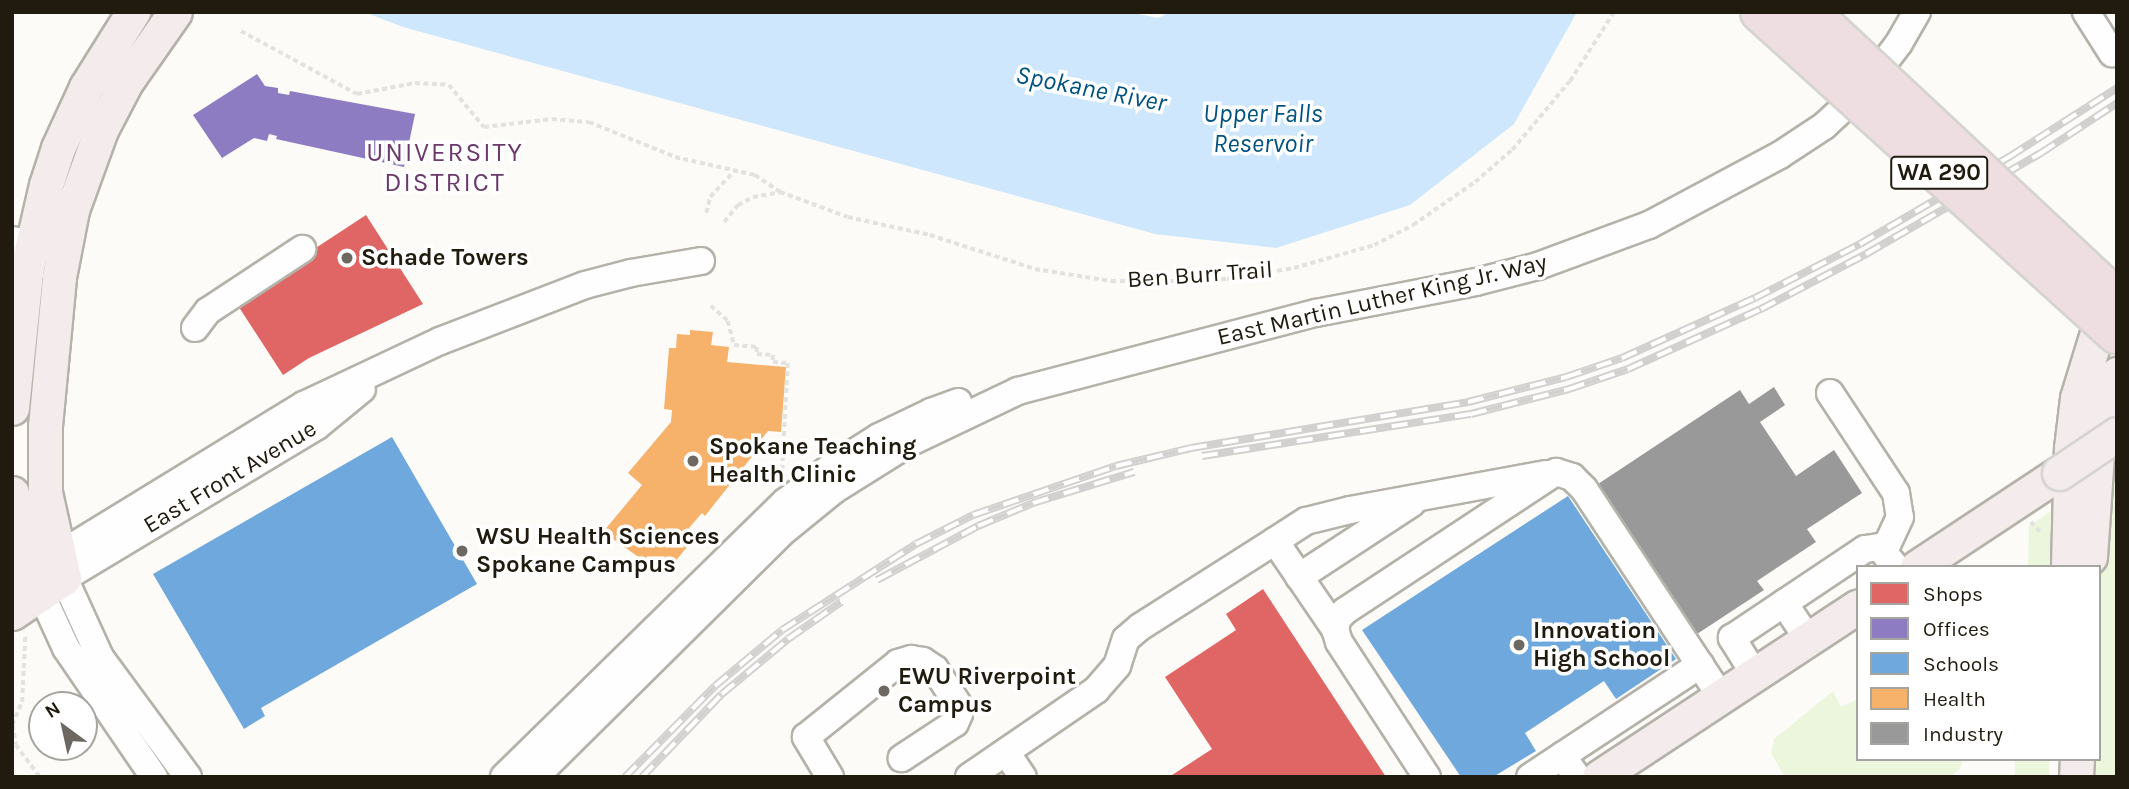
<!DOCTYPE html>
<style>
body{margin:0}
#map{position:relative;width:2129px;height:789px;overflow:hidden;background:#fcfbf7;font-family:Karla,sans-serif}
div>[style]{position:absolute}
.green>*{inset:0;background:#ecf6dd;transform-origin:0 0}
.water>*{inset:0;background:#cee7fc}
.shops>*{inset:0;background:#e06666}
.offices>*{inset:0;background:#8e7cc3}
.schools>*{inset:0;background:#6fa8dc}
.health>*{inset:0;background:#f6b26b}
.industry>*{inset:0;background:#999}
.path>*{height:3.5px;margin-top:-1.75px;transform-origin:0;background:repeating-linear-gradient(90deg,#e2e2e1 0 5px,transparent 0 8.5px)}
.roads{filter:drop-shadow(2px 0 #b4b2a9) drop-shadow(-2px 0 #b4b2a9) drop-shadow(0 2px #b4b2a9) drop-shadow(0 -2px #b4b2a9)}
.minor>*{height:26px;margin:-13px;padding:0 13px;transform-origin:13px;border-radius:13px;background:#fffefe}
.major>*{height:33px;margin:-16.5px;padding:0 16.5px;transform-origin:16.5px;border-radius:16.5px;background:#f4ebed}
.rail>*{height:8px;margin-top:-4px;transform-origin:0;background:repeating-linear-gradient(90deg,#fff 0 16px,#d2d1d0 0 32px);box-sizing:border-box;border-block:2px solid #d2d1d0}
.bridges{filter:drop-shadow(2px 0 #d6d4d0) drop-shadow(-2px 0 #d6d4d0) drop-shadow(0 2px #d6d4d0) drop-shadow(0 -2px #d6d4d0)}
.major-bridge>*{height:33px;margin:-16.5px;padding:0 16.5px;transform-origin:16.5px;border-radius:16.5px;background:#f4ebed}
.highway-bridge>*{height:38px;margin:-19px;padding:0 19px;transform-origin:19px;border-radius:19px;background:#eedee1}
.dots>*{width:19px;height:19px;translate:-50% -50%;box-sizing:border-box;border:4px solid #fff;border-radius:50%}
span{translate:-50% -50%;white-space:nowrap;text-align:center;line-height:1.15;-webkit-text-stroke:7px #fff;paint-order:stroke}
.shield-label span{padding:2px 5px;background:#fff;border:2px solid;border-radius:5px;-webkit-text-stroke-width:0}
.shield-label{font-size:23px;color:#201b0e;font-weight:700}
.poi-label{font-size:24px;color:#201b0e;font-weight:700}
.left{translate:0 -50%;text-align:left}
.street-label{font-size:24px;color:#201b0e}
.water-label{font-size:26px;color:#005381;font-style:italic}
.neighbourhood-label{font-size:26px;color:#6b396b;letter-spacing:2px}
.frame{position:absolute;inset:0;border:14px solid #201b0e;pointer-events:none}
.legend{position:absolute;left:1856px;top:565px;width:245px;height:196px;box-sizing:border-box;background:#fff;border:2px solid #a6a49f;margin:0;padding:9px 12px;list-style:none;font-size:21px;color:#201b0e}
.legend li{display:flex;align-items:center;gap:14px;height:35px}
.legend b{width:35px;border:2px solid #a6a49f}
.north{position:absolute;left:28px;top:691px;width:70px;height:70px;box-sizing:border-box;background:#fff;border:2px solid #a6a49f;border-radius:50%;rotate:327deg;font-size:19px;font-weight:700;line-height:28px;text-align:center;color:#201b0e}
.north::after{content:'';display:block;margin:auto;width:24px;height:32px;background:#6d6960;clip-path:polygon(50% 0,100% 100%,50% 72%,0 100%)}
</style>
<div id="map">
<div class="green">
<div style="clip-path:polygon(2117px 471px,2117px 777px,2087px 777px,2088px 759px,2099px 759px,2099px 567px,2104px 480px)"></div>
<div style="clip-path:polygon(2058px 506px,2055px 567px,2028px 567px,2029px 526px)"></div>
<div style="clip-path:polygon(1833px 691px,1841px 707px,1858px 699px,1858px 759px,1963px 759px,1960px 769px,1950px 777px,1785px 777px,1771px 753px,1774px 739px)"></div>
<div style="left:2015px;top:759px;width:34px;height:18px"></div>
</div>
<div class="water">
<div style="clip-path:polygon(364px 12px,1128px 12px,1158px 18px,1170px 12px,1577px 12px,1514px 124px,1410px 205px,1276px 248px,1155px 234px,403px 27px)"></div>
</div>
<div class="shops">
<div style="clip-path:polygon(366px 215px,423px 304px,309px 358px,283px 375px,235px 301px)"></div>
<div style="clip-path:polygon(1263px 589px,1386px 777px,1169px 777px,1212px 749px,1165px 677px,1236px 630px,1226px 614px)"></div>
</div>
<div class="offices">
<div style="clip-path:polygon(257px 74px,265px 86px,278px 88px,278px 93px,289px 95px,290px 91px,415px 114px,404px 167px,276px 139px,277px 136px,269px 134px,267px 141px,254px 138px,222px 158px,193px 115px)"></div>
</div>
<div class="schools">
<div style="clip-path:polygon(392px 437px,477px 584px,261px 708px,265px 716px,244px 729px,153px 574px)"></div>
<div style="clip-path:polygon(1568px 496px,1676px 659px,1616px 699px,1604px 681px,1525px 733px,1536px 751px,1493px 777px,1461px 777px,1362px 630px)"></div>
</div>
<div class="health">
<div style="clip-path:polygon(690px 330px,713px 332px,711px 345px,729px 347px,727px 362px,786px 367px,781px 432px,768px 431px,755px 447px,758px 449px,705px 516px,702px 513px,689px 528px,697px 535px,664px 575px,603px 532px,642px 485px,628px 473px,671px 422px,672px 410px,664px 409px,669px 348px,676px 348px,677px 334px,690px 335px)"></div>
</div>
<div class="industry">
<div style="clip-path:polygon(1774px 387px,1785px 405px,1760px 422px,1796px 476px,1834px 450px,1862px 493px,1807px 529px,1816px 542px,1757px 581px,1764px 590px,1697px 634px,1683px 612px,1677px 616px,1592px 488px,1740px 390px,1749px 404px)"></div>
</div>
<div class="path">
<div style="left:241px;top:31px;width:132px;rotate:28.5deg"></div>
<div style="left:357px;top:94px;width:59px;rotate:-10.7deg"></div>
<div style="left:415px;top:83px;width:34px;rotate:3deg"></div>
<div style="left:449px;top:85px;width:55px;rotate:50.2deg"></div>
<div style="left:484px;top:127px;width:68px;rotate:-6.7deg"></div>
<div style="left:552px;top:119px;width:37px;rotate:5deg"></div>
<div style="left:589px;top:122px;width:93px;rotate:22.1deg"></div>
<div style="left:675px;top:157px;width:82px;rotate:12.7deg"></div>
<div style="left:755px;top:175px;width:30px;rotate:34deg"></div>
<div style="left:780px;top:192px;width:72px;rotate:20.2deg"></div>
<div style="left:848px;top:217px;width:84px;rotate:12.4deg"></div>
<div style="left:930px;top:235px;width:110px;rotate:17.9deg"></div>
<div style="left:1035px;top:269px;width:77px;rotate:9deg"></div>
<div style="left:1111px;top:281px;width:59px"></div>
<div style="left:1170px;top:281px;width:57px;rotate:-2deg"></div>
<div style="left:1227px;top:279px;width:68px;rotate:-9.3deg"></div>
<div style="left:1294px;top:268px;width:83px;rotate:-16deg"></div>
<div style="left:1374px;top:245px;width:44px;rotate:-27.1deg"></div>
<div style="left:1413px;top:225px;width:75px;rotate:-34.7deg"></div>
<div style="left:1475px;top:182px;width:49px;rotate:-40.9deg"></div>
<div style="left:1512px;top:150px;width:90px;rotate:-50deg"></div>
<div style="left:1570px;top:81px;width:82px;rotate:-57.5deg"></div>
<div style="left:706px;top:213px;width:16px;rotate:-76deg"></div>
<div style="left:710px;top:197px;width:37px;rotate:-47deg"></div>
<div style="left:724px;top:222px;width:22px;rotate:-51deg"></div>
<div style="left:738px;top:205px;width:17px;rotate:-28deg"></div>
<div style="left:753px;top:197px;width:27px;rotate:-10deg"></div>
<div style="left:711px;top:306px;width:23px;rotate:41deg"></div>
<div style="left:728px;top:321px;width:25px;rotate:76deg"></div>
<div style="left:734px;top:345px;width:23px;rotate:5deg"></div>
<div style="left:757px;top:347px;width:7px;rotate:90deg"></div>
<div style="left:757px;top:354px;width:16px;rotate:4deg"></div>
<div style="left:773px;top:355px;width:7px;rotate:90deg"></div>
<div style="left:773px;top:362px;width:15px;rotate:4deg"></div>
<div style="left:788px;top:363px;width:114px;rotate:93deg"></div>
<div style="left:2031px;top:522px;width:16px;rotate:47deg"></div>
<div style="left:12px;top:725px;width:25px;rotate:-67deg"></div>
<div style="left:22px;top:702px;width:67px;rotate:-87.4deg"></div>
<div style="left:13px;top:725px;width:20px;rotate:81deg"></div>
<div style="left:16px;top:745px;width:40px;rotate:53deg"></div>
</div>
<div class="roads">
<div class="minor">
<div style="left:2086px;top:12px;width:49px;rotate:57.6deg"></div>
<div style="left:12px;top:240px;width:41px;rotate:9.9deg"></div>
<div style="left:195px;top:328px;width:21px;rotate:-53deg"></div>
<div style="left:208px;top:311px;width:113px;rotate:-33.4deg"></div>
<div style="left:1830px;top:393px;width:120px;rotate:56.6deg"></div>
<div style="left:1896px;top:493px;width:24px;rotate:81deg"></div>
<div style="left:1900px;top:517px;width:38px;rotate:115deg"></div>
<div style="left:1275px;top:541px;width:37px;rotate:-33deg"></div>
<div style="left:1306px;top:521px;width:45px;rotate:-14deg"></div>
<div style="left:1350px;top:510px;width:199px;rotate:-10.4deg"></div>
<div style="left:1299px;top:577px;width:135px;rotate:-33.2deg"></div>
<div style="left:1784px;top:603px;width:43px;rotate:56.3deg"></div>
<div style="left:1755px;top:675px;width:44px;rotate:-121.9deg"></div>
<div style="left:1732px;top:638px;width:160px;rotate:-33.8deg"></div>
<div style="left:1865px;top:549px;width:14px;rotate:-8deg"></div>
<div style="left:1879px;top:547px;width:26px;rotate:50deg"></div>
<div style="left:1006px;top:752px;width:30px;rotate:56deg"></div>
<div style="left:1562px;top:756px;width:26px;rotate:54deg"></div>
<div style="left:154px;top:777px;width:156px;rotate:-124.3deg"></div>
<div style="left:66px;top:648px;width:84px;rotate:-114.7deg"></div>
<div style="left:31px;top:572px;width:320px;rotate:-31.5deg"></div>
<div style="left:304px;top:405px;width:150px;rotate:-25.2deg"></div>
<div style="left:440px;top:341px;width:155px;rotate:-21.1deg"></div>
<div style="left:585px;top:285px;width:48px;rotate:-14.6deg"></div>
<div style="left:631px;top:273px;width:71px;rotate:-9.7deg"></div>
<div style="left:188px;top:777px;width:149px;rotate:-126.3deg"></div>
<div style="left:100px;top:657px;width:87px;rotate:-114.5deg"></div>
<div style="left:64px;top:578px;width:295px;rotate:-31deg"></div>
<div style="left:317px;top:426px;width:58px;rotate:-39.4deg"></div>
<div style="left:504px;top:777px;width:393px;rotate:-44.4deg"></div>
<div style="left:785px;top:502px;width:56px;rotate:-37.1deg"></div>
<div style="left:830px;top:468px;width:58px;rotate:-32.3deg"></div>
<div style="left:879px;top:437px;width:58px;rotate:-25.7deg"></div>
<div style="left:931px;top:412px;width:29px;rotate:-20deg"></div>
<div style="left:535px;top:777px;width:351px;rotate:-44.7deg"></div>
<div style="left:785px;top:530px;width:63px;rotate:-39.2deg"></div>
<div style="left:834px;top:490px;width:89px;rotate:-32.1deg"></div>
<div style="left:909px;top:443px;width:121px;rotate:-25.5deg"></div>
<div style="left:1018px;top:391px;width:308px;rotate:-14.7deg"></div>
<div style="left:1316px;top:313px;width:163px;rotate:-11deg"></div>
<div style="left:1476px;top:282px;width:64px;rotate:-14.5deg"></div>
<div style="left:1538px;top:266px;width:118px;rotate:-20.3deg"></div>
<div style="left:1649px;top:225px;width:149px;rotate:-28.1deg"></div>
<div style="left:1780px;top:155px;width:53px;rotate:-33.4deg"></div>
<div style="left:1824px;top:126px;width:56px;rotate:-42.8deg"></div>
<div style="left:1865px;top:88px;width:56px;rotate:-52.9deg"></div>
<div style="left:1899px;top:43px;width:36px;rotate:-60deg"></div>
<div style="left:830px;top:777px;width:47px;rotate:-121deg"></div>
<div style="left:806px;top:737px;width:118px;rotate:-38.8deg"></div>
<div style="left:898px;top:663px;width:14px;rotate:-17deg"></div>
<div style="left:911px;top:659px;width:12px;rotate:9deg"></div>
<div style="left:923px;top:661px;width:14px;rotate:34deg"></div>
<div style="left:935px;top:669px;width:44px;rotate:57deg"></div>
<div style="left:959px;top:706px;width:8px;rotate:90deg"></div>
<div style="left:959px;top:714px;width:10px;rotate:114deg"></div>
<div style="left:955px;top:723px;width:64px;rotate:146.6deg"></div>
<div style="left:969px;top:777px;width:154px;rotate:-34.4deg"></div>
<div style="left:1096px;top:690px;width:32px;rotate:-49deg"></div>
<div style="left:1117px;top:666px;width:28px;rotate:-72deg"></div>
<div style="left:1126px;top:639px;width:18px;rotate:-41deg"></div>
<div style="left:1140px;top:627px;width:160px;rotate:-32.5deg"></div>
<div style="left:1275px;top:541px;width:107px;rotate:55.7deg"></div>
<div style="left:1427px;top:777px;width:161px;rotate:-123.1deg"></div>
<div style="left:1339px;top:642px;width:14px;rotate:-107deg"></div>
<div style="left:1335px;top:629px;width:11px;rotate:-75deg"></div>
<div style="left:1338px;top:618px;width:10px;rotate:-45deg"></div>
<div style="left:1345px;top:611px;width:253px;rotate:-33.4deg"></div>
<div style="left:1556px;top:472px;width:17px;rotate:17deg"></div>
<div style="left:1572px;top:477px;width:17px;rotate:45deg"></div>
<div style="left:1584px;top:489px;width:249px;rotate:56.6deg"></div>
<div style="left:1530px;top:777px;width:204px;rotate:-33.4deg"></div>
</div>
<div class="major">
<div style="left:12px;top:408px;width:137px;rotate:-84.1deg"></div>
<div style="left:26px;top:272px;width:89px;rotate:-77.1deg"></div>
<div style="left:46px;top:185px;width:39px;rotate:-72deg"></div>
<div style="left:58px;top:148px;width:67px;rotate:-65.3deg"></div>
<div style="left:86px;top:87px;width:89px;rotate:-57.9deg"></div>
<div style="left:12px;top:493px;width:81px;rotate:76.5deg"></div>
<div style="left:31px;top:572px;width:22px;rotate:148deg"></div>
<div style="left:2090px;top:557px;width:118px;rotate:-86.1deg"></div>
<div style="left:2098px;top:439px;width:49px;rotate:-77.1deg"></div>
<div style="left:2109px;top:391px;width:19px;rotate:-65deg"></div>
<div style="left:1917px;top:567px;width:170px;rotate:-33.5deg"></div>
<div style="left:2068px;top:567px;width:119px;rotate:-88.6deg"></div>
<div style="left:2071px;top:448px;width:50px;rotate:-83.2deg"></div>
<div style="left:2077px;top:398px;width:86px;rotate:-73deg"></div>
<div style="left:2102px;top:316px;width:20px;rotate:-60deg"></div>
<div style="left:12px;top:613px;width:63px;rotate:-33.9deg"></div>
<div style="left:64px;top:578px;width:88px;rotate:-102.5deg"></div>
<div style="left:45px;top:492px;width:66px;rotate:-90deg"></div>
<div style="left:45px;top:426px;width:150px;rotate:-84.6deg"></div>
<div style="left:59px;top:277px;width:68px;rotate:-79deg"></div>
<div style="left:72px;top:210px;width:85px;rotate:-70.1deg"></div>
<div style="left:101px;top:130px;width:54px;rotate:-62.5deg"></div>
<div style="left:126px;top:82px;width:85px;rotate:-55deg"></div>
<div style="left:1599px;top:777px;width:310px;rotate:-33.4deg"></div>
<div style="left:2076px;top:777px;width:18px;rotate:-87deg"></div>
</div>
</div>
<div class="rail">
<div style="left:1202px;top:456px;width:272px;rotate:-8.9deg"></div>
<div style="left:1471px;top:414px;width:101px;rotate:-14.3deg"></div>
<div style="left:1569px;top:389px;width:62px;rotate:-18.7deg"></div>
<div style="left:1628px;top:369px;width:146px;rotate:-24.3deg"></div>
<div style="left:1761px;top:309px;width:119px;rotate:-27.6deg"></div>
<div style="left:1866px;top:254px;width:202px;rotate:-30deg"></div>
<div style="left:2041px;top:153px;width:91px;rotate:-33.3deg"></div>
<div style="left:877px;top:580px;width:115px;rotate:-28.1deg"></div>
<div style="left:978px;top:526px;width:60px;rotate:-22.7deg"></div>
<div style="left:1033px;top:503px;width:106px;rotate:-17.1deg"></div>
<div style="left:625px;top:777px;width:128px;rotate:-45.3deg"></div>
<div style="left:715px;top:686px;width:87px;rotate:-39.9deg"></div>
<div style="left:782px;top:630px;width:159px;rotate:-32.7deg"></div>
<div style="left:916px;top:544px;width:64px;rotate:-27deg"></div>
<div style="left:973px;top:515px;width:151px;rotate:-18.9deg"></div>
<div style="left:1116px;top:466px;width:77px;rotate:-13.5deg"></div>
<div style="left:1191px;top:448px;width:281px;rotate:-9.4deg"></div>
<div style="left:1468px;top:402px;width:101px;rotate:-14.3deg"></div>
<div style="left:1566px;top:377px;width:59px;rotate:-18.7deg"></div>
<div style="left:1622px;top:358px;width:146px;rotate:-24.3deg"></div>
<div style="left:1755px;top:298px;width:118px;rotate:-27.2deg"></div>
<div style="left:1860px;top:244px;width:173px;rotate:-30.3deg"></div>
<div style="left:2009px;top:157px;width:128px;rotate:-32.6deg"></div>
<div style="left:642px;top:777px;width:115px;rotate:-46.1deg"></div>
<div style="left:722px;top:694px;width:86px;rotate:-39.8deg"></div>
<div style="left:788px;top:639px;width:65px;rotate:-34.9deg"></div>
</div>
<div class="bridges">
<div class="major-bridge">
<div style="left:2059px;top:473px;width:70px;rotate:-33.9deg"></div>
</div>
<div class="highway-bridge">
<div style="left:1760px;top:12px;width:481px;rotate:42.1deg"></div>
<div style="left:1810px;top:12px;width:420px;rotate:43.1deg"></div>
</div>
</div>
<div class="dots">
<div style="left:347px;top:258px;background:#6d6960"></div>
<div style="left:693px;top:461px;background:#6d6960"></div>
<div style="left:462px;top:551px;background:#6d6960"></div>
<div style="left:1519px;top:645px;background:#6d6960"></div>
<div style="left:884px;top:691px;background:#6d6960"></div>
</div>
<div class="shield-label">
<span style="left:1939px;top:173px">WA 290</span>
</div>
<div class="poi-label">
<span class="left" style="left:361px;top:258px">Schade Towers</span>
<span class="left" style="left:709px;top:461px">Spokane Teaching<br>Health Clinic</span>
<span class="left" style="left:476px;top:551px">WSU Health Sciences<br>Spokane Campus</span>
<span class="left" style="left:1533px;top:645px">Innovation<br>High School</span>
<span class="left" style="left:898px;top:691px">EWU Riverpoint<br>Campus</span>
</div>
<div class="street-label">
<span style="left:1200px;top:275px;rotate:-4deg">Ben Burr Trail</span>
<span style="left:1382px;top:300px;rotate:-13deg">East Martin Luther King Jr. Way</span>
<span style="left:230px;top:477px;rotate:-31deg">East Front Avenue</span>
</div>
<div class="water-label">
<span style="left:1091px;top:89px;rotate:11deg">Spokane River</span>
<span style="left:1263px;top:129px">Upper Falls<br>Reservoir</span>
</div>
<div class="neighbourhood-label">
<span style="left:445px;top:168px">UNIVERSITY<br>DISTRICT</span>
</div>
<div class="frame"></div>
<ul class="legend">
<li><b style="height:19px;background:#e06666"></b>Shops</li>
<li><b style="height:19px;background:#8e7cc3"></b>Offices</li>
<li><b style="height:19px;background:#6fa8dc"></b>Schools</li>
<li><b style="height:19px;background:#f6b26b"></b>Health</li>
<li><b style="height:19px;background:#999"></b>Industry</li>
</ul>
<div class="north">N</div>
</div>
